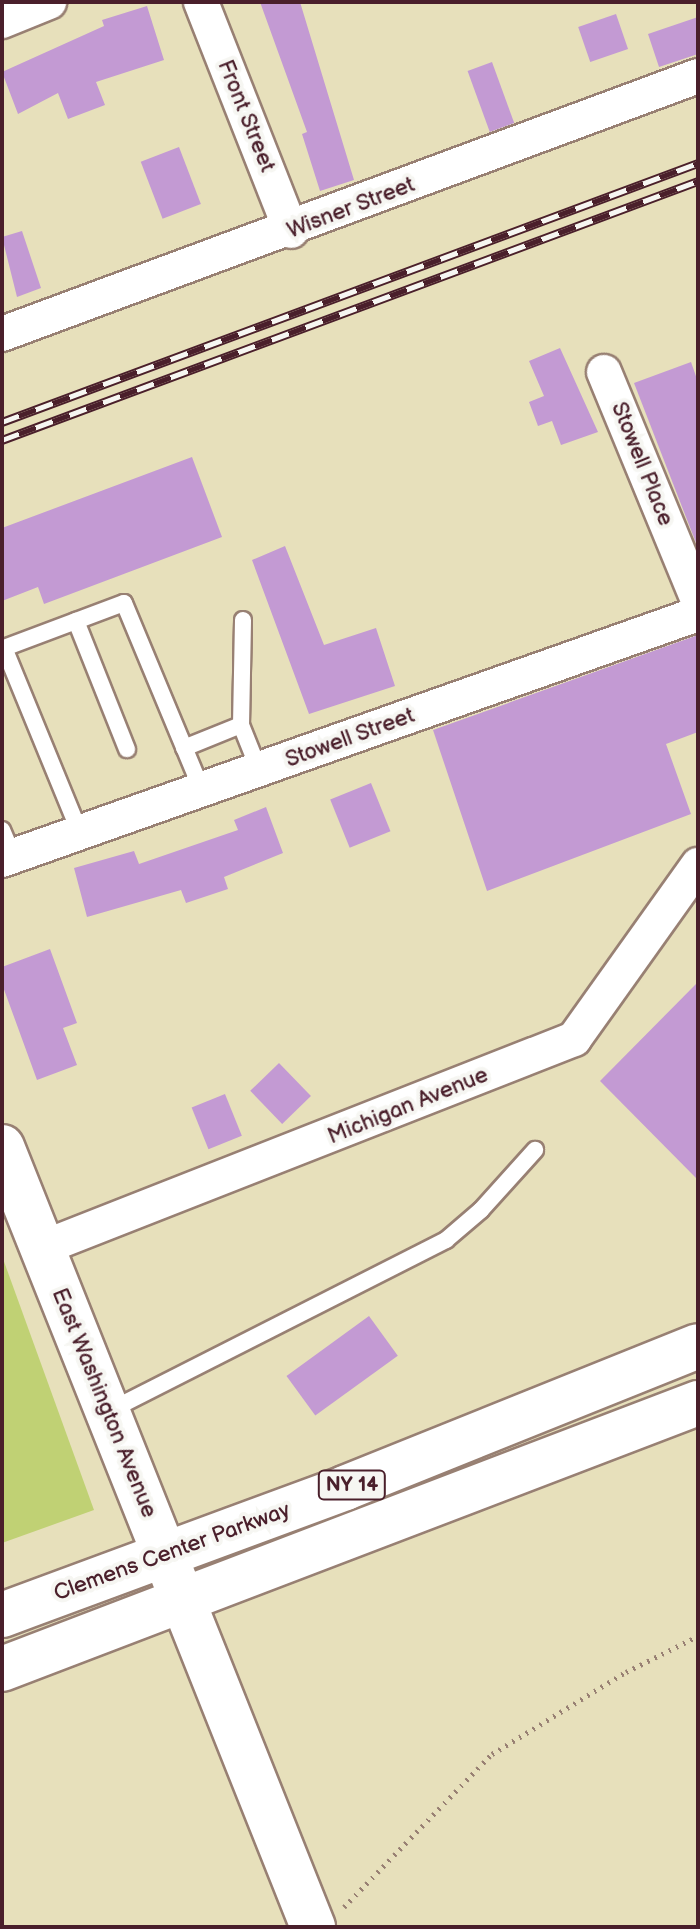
<!DOCTYPE html>
<style>
body{margin:0}
#map{position:relative;width:700px;height:1929px;overflow:hidden;background:#e7e0bb;font-family:"Balsamiq Sans",sans-serif}
div>[style]{position:absolute}
.green>*{inset:0;background:#c0d174}
.building>*{inset:0;background:#c39ad3;transform-origin:0 0}
.path>*{height:5px;margin-top:-2.5px;transform-origin:0;background:repeating-linear-gradient(90deg,#988073 0 2px,transparent 0 8px)}
.roads{filter:drop-shadow(2px 0 #988073) drop-shadow(-2px 0 #988073) drop-shadow(0 2px #988073) drop-shadow(0 -2px #988073)}
.lane>*{height:16px;margin:-8px;padding:0 8px;transform-origin:8px;border-radius:8px;background:#fff}
.street>*{height:34px;margin:-17px;padding:0 17px;transform-origin:17px;border-radius:17px;background:#fff}
.secondary>*{height:44px;margin:-22px;padding:0 22px;transform-origin:22px;border-radius:22px;background:#fff}
.primary>*{height:44px;margin:-22px;padding:0 22px;transform-origin:22px;border-radius:22px;background:#fff}
.rail>*{height:9px;margin-top:-4.5px;transform-origin:0;background:repeating-linear-gradient(90deg,#f6f6f2 0 18px,#4a1f2b 0 36px);box-sizing:border-box;border-block:2px solid #4a1f2b}
span{translate:-50% -50%;white-space:nowrap;text-align:center;line-height:1.15;-webkit-text-stroke:8px #f6f6f2;paint-order:stroke}
.shield-label span{padding:2px 6px;background:#f6f6f2;border:2px solid;border-radius:6px;-webkit-text-stroke-width:0}
.shield-label{font-size:20px;color:#4a1f2b;font-weight:700}
.street-label{font-size:22px;color:#4a1f2b}
.frame{position:absolute;inset:0;border:4px solid #4a1f2b;pointer-events:none}
</style>
<div id="map">
<div class="green">
<div style="clip-path:polygon(2px 1256px,94px 1510px,2px 1543px)"></div>
</div>
<div class="building">
<div style="clip-path:polygon(260px 2px,300px 2px,354px 180px,320px 191px,302px 134px,307px 132px)"></div>
<div style="clip-path:polygon(147px 6px,164px 60px,96px 82px,105px 105px,68px 119px,58px 93px,18px 114px,2px 72px,104px 26px,102px 20px)"></div>
<div style="left:616px;top:14px;width:37px;height:40px;rotate:71deg"></div>
<div style="clip-path:polygon(698px 17px,698px 54px,659px 67px,648px 34px)"></div>
<div style="left:492px;top:62px;width:65px;height:26px;rotate:70deg"></div>
<div style="left:179px;top:147px;width:61px;height:41px;rotate:69deg"></div>
<div style="clip-path:polygon(22px 231px,41px 288px,17px 297px,2px 237px)"></div>
<div style="clip-path:polygon(560px 348px,598px 432px,561px 445px,552px 421px,538px 426px,529px 402px,544px 396px,529px 361px)"></div>
<div style="clip-path:polygon(691px 362px,698px 382px,698px 548px,634px 383px)"></div>
<div style="clip-path:polygon(192px 457px,222px 537px,44px 604px,38px 587px,2px 601px,2px 528px)"></div>
<div style="clip-path:polygon(285px 546px,324px 645px,376px 628px,395px 686px,309px 714px,252px 560px)"></div>
<div style="clip-path:polygon(698px 635px,698px 732px,666px 744px,691px 814px,487px 891px,433px 730px)"></div>
<div style="left:371px;top:783px;width:52px;height:44px;rotate:68deg"></div>
<div style="clip-path:polygon(266px 807px,283px 853px,224px 877px,228px 889px,186px 903px,181px 890px,87px 917px,74px 868px,134px 851px,139px 864px,238px 830px,234px 820px)"></div>
<div style="clip-path:polygon(50px 949px,77px 1023px,63px 1028px,77px 1065px,37px 1080px,2px 984px,2px 967px)"></div>
<div style="clip-path:polygon(698px 982px,698px 1180px,600px 1081px)"></div>
<div style="left:279px;top:1063px;width:46px;height:40px;rotate:46deg"></div>
<div style="left:225px;top:1094px;width:45px;height:36px;rotate:68deg"></div>
<div style="left:369px;top:1316px;width:49px;height:102px;rotate:54deg"></div>
</div>
<div class="path">
<div style="left:344px;top:1907px;width:213px;rotate:-46deg"></div>
<div style="left:492px;top:1754px;width:157px;rotate:-31.5deg"></div>
<div style="left:626px;top:1672px;width:80px;rotate:-26.6deg"></div>
</div>
<div class="roads">
<div class="lane">
<div style="left:76px;top:621px;width:138px;rotate:68.3deg"></div>
<div style="left:241px;top:725px;width:48px;rotate:68.2deg"></div>
<div style="left:184px;top:748px;width:61px;rotate:-22deg"></div>
<div style="left:241px;top:725px;width:105px;rotate:-88.9deg"></div>
<div style="left:2px;top:830px;width:28px;rotate:67deg"></div>
<div style="left:80px;top:833px;width:200px;rotate:-112.3deg"></div>
<div style="left:4px;top:648px;width:128px;rotate:-20.6deg"></div>
<div style="left:124px;top:603px;width:203px;rotate:67.4deg"></div>
<div style="left:109px;top:1411px;width:378px;rotate:-26.9deg"></div>
<div style="left:446px;top:1240px;width:46px;rotate:-40.6deg"></div>
<div style="left:481px;top:1210px;width:81px;rotate:-48deg"></div>
</div>
<div class="street">
<div style="left:201px;top:2px;width:246px;rotate:68.5deg"></div>
<div style="left:2px;top:21px;width:51px;rotate:-22deg"></div>
<div style="left:2px;top:334px;width:742px;rotate:-20.34deg"></div>
<div style="left:604px;top:372px;width:247px;rotate:67.6deg"></div>
<div style="left:2px;top:860px;width:738px;rotate:-19.47deg"></div>
<div style="left:42px;top:1248px;width:572px;rotate:-21.45deg"></div>
<div style="left:574px;top:1039px;width:214px;rotate:-54.5deg"></div>
</div>
<div class="secondary">
<div style="left:2px;top:1147px;width:840px;rotate:68.26deg"></div>
</div>
<div class="primary">
<div style="left:2px;top:1615px;width:366px;rotate:-20.3deg"></div>
<div style="left:345px;top:1488px;width:380px;rotate:-21.9deg"></div>
<div style="left:2px;top:1669px;width:745px;rotate:-20.92deg"></div>
</div>
</div>
<div class="rail">
<div style="left:2px;top:422px;width:743px;rotate:-20.41deg"></div>
<div style="left:2px;top:440px;width:743px;rotate:-20.41deg"></div>
</div>
<div class="shield-label">
<span style="left:352px;top:1485px">NY 14</span>
</div>
<div class="street-label">
<span style="left:246px;top:116px;rotate:68deg">Front Street</span>
<span style="left:351px;top:208px;rotate:-21deg">Wisner Street</span>
<span style="left:642px;top:464px;rotate:68deg">Stowell Place</span>
<span style="left:350px;top:738px;rotate:-20deg">Stowell Street</span>
<span style="left:408px;top:1106px;rotate:-22deg">Michigan Avenue</span>
<span style="left:104px;top:1403px;rotate:68deg">East Washington Avenue</span>
<span style="left:172px;top:1552px;rotate:-20deg">Clemens Center Parkway</span>
</div>
<div class="frame"></div>
</div>
